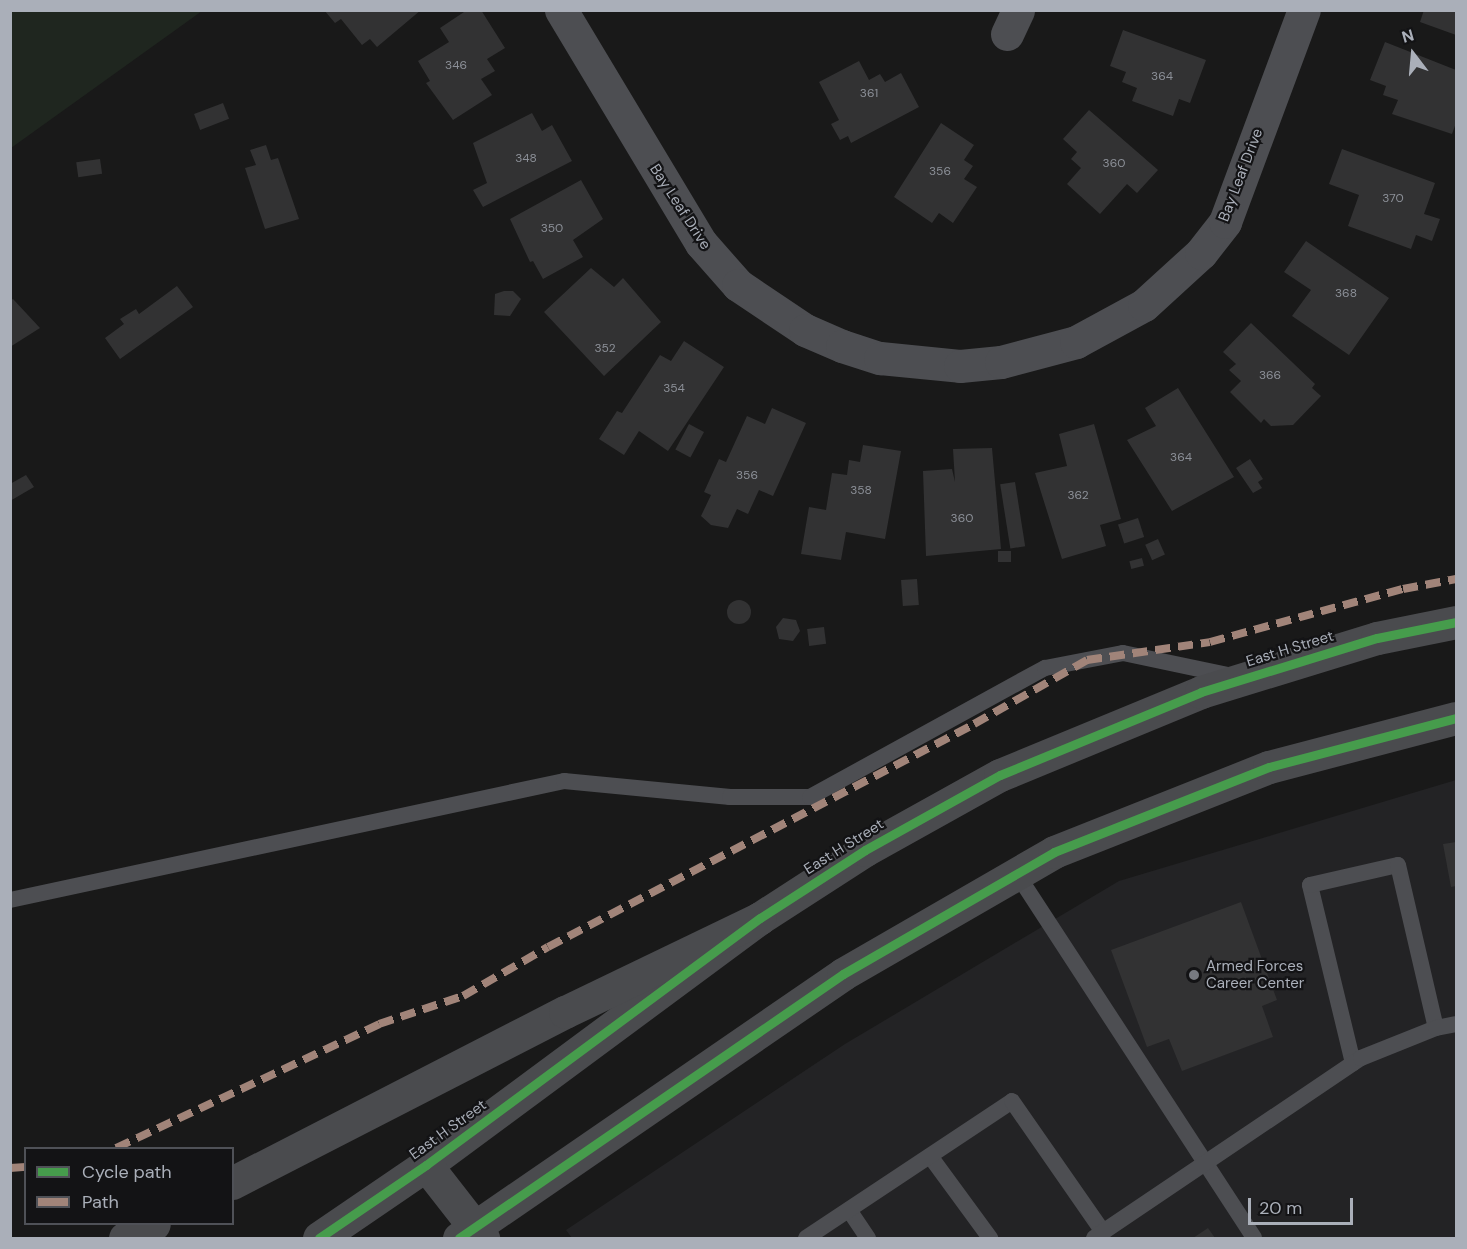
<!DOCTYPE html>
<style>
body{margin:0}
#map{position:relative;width:1467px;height:1249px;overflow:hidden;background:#191919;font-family:"DM Sans",sans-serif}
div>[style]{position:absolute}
.built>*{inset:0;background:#232325}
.green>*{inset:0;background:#1f261f}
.building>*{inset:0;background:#323233;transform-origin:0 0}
.round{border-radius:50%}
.service>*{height:16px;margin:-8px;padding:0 8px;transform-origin:8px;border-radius:8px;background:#4d4e52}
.minor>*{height:33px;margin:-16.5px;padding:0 16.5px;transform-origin:16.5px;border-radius:16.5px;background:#4d4e52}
.primary>*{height:33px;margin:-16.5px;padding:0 16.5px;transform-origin:16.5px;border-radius:16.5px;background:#4a4b4e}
.motorway>*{height:33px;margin:-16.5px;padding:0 16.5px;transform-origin:16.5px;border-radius:16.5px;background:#4a4b4e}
.quiet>*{height:8px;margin-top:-4px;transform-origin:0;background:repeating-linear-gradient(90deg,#a18479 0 15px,transparent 0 23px)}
.cycleway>*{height:9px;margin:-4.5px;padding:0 4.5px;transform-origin:4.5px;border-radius:4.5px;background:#469c4c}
.dots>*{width:16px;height:16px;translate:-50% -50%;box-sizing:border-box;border:3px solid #131315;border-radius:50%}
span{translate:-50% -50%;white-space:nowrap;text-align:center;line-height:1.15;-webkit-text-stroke:4.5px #131315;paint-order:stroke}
.number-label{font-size:12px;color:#8c9098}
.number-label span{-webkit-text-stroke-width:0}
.street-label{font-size:15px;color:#aaafb9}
.poi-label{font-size:15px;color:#aaafb9}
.left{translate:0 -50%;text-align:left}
.frame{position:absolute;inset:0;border:12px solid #aaafb9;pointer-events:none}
.legend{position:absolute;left:24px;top:1147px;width:210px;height:78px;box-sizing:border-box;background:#131315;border:2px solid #4f5157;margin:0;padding:8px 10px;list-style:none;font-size:18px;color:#aaafb9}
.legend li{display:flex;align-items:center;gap:12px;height:30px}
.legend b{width:30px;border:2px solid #4f5157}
.north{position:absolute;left:1383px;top:24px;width:60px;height:60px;-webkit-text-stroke:4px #131315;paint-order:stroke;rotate:344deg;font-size:16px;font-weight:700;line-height:24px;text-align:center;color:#aaafb9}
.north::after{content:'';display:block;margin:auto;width:21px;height:27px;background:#aaafb9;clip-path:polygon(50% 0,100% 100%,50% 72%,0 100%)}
.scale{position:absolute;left:1248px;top:1198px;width:105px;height:27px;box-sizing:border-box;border:3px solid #aaafb9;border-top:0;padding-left:8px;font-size:18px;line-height:21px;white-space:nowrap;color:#aaafb9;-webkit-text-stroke:4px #131315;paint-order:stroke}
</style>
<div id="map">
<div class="built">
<div style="clip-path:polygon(1456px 780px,1456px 1238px,572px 1238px,566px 1230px,845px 1044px,1119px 881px)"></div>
</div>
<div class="green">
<div style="clip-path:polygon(11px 10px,202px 10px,202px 11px,11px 148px)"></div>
</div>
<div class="building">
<div style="clip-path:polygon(324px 10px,421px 10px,377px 47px,370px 39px,362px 45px,341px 19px,335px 23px)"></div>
<div style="clip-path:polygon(467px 10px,481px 10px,505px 48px,487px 59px,495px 71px,481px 79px,492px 95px,453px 120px,426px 83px,430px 81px,418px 61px,449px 42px,440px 28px)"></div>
<div style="clip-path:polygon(1424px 10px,1456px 10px,1456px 35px,1420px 22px)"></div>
<div style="clip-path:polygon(1123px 30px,1206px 60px,1190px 103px,1179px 99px,1173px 116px,1132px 101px,1137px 88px,1122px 82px,1126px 72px,1110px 66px)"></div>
<div style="clip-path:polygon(1385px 42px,1456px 70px,1456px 123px,1452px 134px,1392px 114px,1398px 100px,1383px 95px,1386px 86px,1370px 80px)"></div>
<div style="clip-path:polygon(859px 61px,869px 80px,880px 74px,885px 82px,901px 73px,919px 107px,851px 143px,848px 136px,840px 140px,831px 124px,839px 120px,819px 82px)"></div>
<div style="left:223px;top:103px;width:17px;height:31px;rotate:69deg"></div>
<div style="clip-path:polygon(1089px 110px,1158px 170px,1137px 193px,1127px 184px,1100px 214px,1067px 184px,1081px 168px,1071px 159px,1077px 152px,1063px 139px)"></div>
<div style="clip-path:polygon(532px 113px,542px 131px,552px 125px,572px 161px,483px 207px,473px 190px,487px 183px,473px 143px)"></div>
<div style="clip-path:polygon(941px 123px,974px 145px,964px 160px,973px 166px,964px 179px,977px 187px,953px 223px,939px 213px,932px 223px,894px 197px)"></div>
<div style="clip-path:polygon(266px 145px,271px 160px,278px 158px,299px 219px,265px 229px,245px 168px,256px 165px,250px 150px)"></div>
<div style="clip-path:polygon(1342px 149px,1435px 183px,1424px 214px,1440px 219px,1432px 241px,1416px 235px,1411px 249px,1348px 226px,1359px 195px,1329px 184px)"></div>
<div style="left:100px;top:159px;width:15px;height:24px;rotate:82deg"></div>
<div style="clip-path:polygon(581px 180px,603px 219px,573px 240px,583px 257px,543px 279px,533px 261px,530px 262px,510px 219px)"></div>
<div style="clip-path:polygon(1306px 241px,1389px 298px,1349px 355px,1292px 316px,1311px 290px,1284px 272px)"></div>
<div style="clip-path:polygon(591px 268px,614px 287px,623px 278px,661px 322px,604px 376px,544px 312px)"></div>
<div style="clip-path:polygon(177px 286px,193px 307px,120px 359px,105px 338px,124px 324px,120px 319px,136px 309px,139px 314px)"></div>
<div style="clip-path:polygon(504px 291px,513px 291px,521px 299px,510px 316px,494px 315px,495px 294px)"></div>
<div style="clip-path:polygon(13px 299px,40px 328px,10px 347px,10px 301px)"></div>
<div style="clip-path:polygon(1251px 323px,1315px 384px,1312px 388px,1321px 396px,1293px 425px,1271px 426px,1264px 419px,1261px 423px,1230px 392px,1241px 381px,1229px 370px,1236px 364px,1223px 352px)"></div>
<div style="clip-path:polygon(684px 341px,724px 367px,668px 451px,639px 431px,624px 455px,599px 439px,617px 411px,622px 413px,660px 355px,671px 361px)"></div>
<div style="clip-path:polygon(1178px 388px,1234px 477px,1172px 511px,1127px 440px,1156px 426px,1145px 408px)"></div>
<div style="clip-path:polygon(772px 408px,806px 423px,773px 496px,759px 490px,748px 514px,737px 509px,728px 528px,711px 525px,701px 516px,711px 495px,704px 492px,719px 459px,726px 462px,747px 416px,765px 424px)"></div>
<div style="left:689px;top:424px;width:17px;height:29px;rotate:28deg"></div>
<div style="clip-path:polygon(1094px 424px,1121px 519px,1100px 525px,1106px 546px,1062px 559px,1035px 473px,1067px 466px,1059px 434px)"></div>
<div style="clip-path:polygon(863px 445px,901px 451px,885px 539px,846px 532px,841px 560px,801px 554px,809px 507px,826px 510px,832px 473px,847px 475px,849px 460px,860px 462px)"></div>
<div style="clip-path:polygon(992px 448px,1001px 549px,926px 556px,923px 471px,952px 469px,955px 482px,953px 449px)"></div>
<div style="clip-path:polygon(1250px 459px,1263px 479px,1258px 482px,1262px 488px,1253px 493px,1236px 468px)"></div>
<div style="clip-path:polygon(26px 475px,34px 487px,10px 501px,10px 484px)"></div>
<div style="left:1015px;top:482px;width:65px;height:15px;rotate:81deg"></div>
<div style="left:1138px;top:518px;width:20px;height:21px;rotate:72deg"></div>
<div style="left:1158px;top:539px;width:17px;height:14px;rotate:66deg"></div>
<div style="left:1011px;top:551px;width:11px;height:13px;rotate:90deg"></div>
<div style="left:1142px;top:558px;width:8px;height:13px;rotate:76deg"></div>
<div style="left:917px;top:579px;width:26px;height:16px;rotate:86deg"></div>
<div class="round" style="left:727px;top:600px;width:24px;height:24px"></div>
<div style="clip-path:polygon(783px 618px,796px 620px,800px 631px,793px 641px,779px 639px,776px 627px)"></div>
<div style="left:824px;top:627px;width:17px;height:17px;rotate:83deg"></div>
<div style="clip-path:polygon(1456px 842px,1456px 886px,1451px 887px,1443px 844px)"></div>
<div style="clip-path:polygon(1241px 902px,1277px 1000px,1262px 1006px,1273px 1037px,1182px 1071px,1169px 1039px,1147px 1047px,1111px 950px)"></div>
<div style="clip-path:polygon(1208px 1228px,1215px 1238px,1193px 1238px)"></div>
</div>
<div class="service">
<div style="left:1017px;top:874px;width:434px;rotate:56.9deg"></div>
<div style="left:10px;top:900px;width:567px;rotate:-12.12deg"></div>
<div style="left:564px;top:781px;width:167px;rotate:5.5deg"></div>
<div style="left:730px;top:797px;width:80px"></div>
<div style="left:810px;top:797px;width:268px;rotate:-28.8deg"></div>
<div style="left:1045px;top:668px;width:79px;rotate:-10.9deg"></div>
<div style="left:1123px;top:653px;width:111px;rotate:11.9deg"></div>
<div style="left:1353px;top:1063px;width:183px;rotate:-103.6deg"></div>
<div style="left:1310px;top:885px;width:90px;rotate:-12.8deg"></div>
<div style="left:1398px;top:865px;width:167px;rotate:76.9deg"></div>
<div style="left:930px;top:1156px;width:102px;rotate:53.8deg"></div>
<div style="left:849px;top:1210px;width:34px;rotate:56deg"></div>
<div style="left:806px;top:1238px;width:247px;rotate:-33.6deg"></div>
<div style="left:1012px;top:1101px;width:160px;rotate:55.2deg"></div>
<div style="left:1094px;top:1238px;width:322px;rotate:-34deg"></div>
<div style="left:1361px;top:1058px;width:81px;rotate:-21.8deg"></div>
<div style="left:1436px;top:1028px;width:20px;rotate:-11deg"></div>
</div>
<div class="minor">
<div style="left:561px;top:10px;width:272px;rotate:59deg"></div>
<div style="left:701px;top:243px;width:56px;rotate:48.6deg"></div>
<div style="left:738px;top:285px;width:81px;rotate:33.9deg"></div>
<div style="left:805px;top:330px;width:40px;rotate:23.4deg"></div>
<div style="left:842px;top:346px;width:40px;rotate:18deg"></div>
<div style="left:880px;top:358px;width:80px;rotate:5.7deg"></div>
<div style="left:960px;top:366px;width:41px;rotate:-5.6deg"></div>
<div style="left:1001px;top:362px;width:78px;rotate:-14.9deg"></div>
<div style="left:1076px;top:342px;width:77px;rotate:-28.6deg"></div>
<div style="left:1144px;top:305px;width:77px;rotate:-42.4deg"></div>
<div style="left:1201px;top:253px;width:39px;rotate:-52deg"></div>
<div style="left:1225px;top:222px;width:226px;rotate:-69.6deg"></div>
<div style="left:1007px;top:34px;width:26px;rotate:-65deg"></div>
</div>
<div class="primary">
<div style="left:319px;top:1238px;width:130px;rotate:-34.3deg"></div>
<div style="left:426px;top:1165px;width:415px;rotate:-36.5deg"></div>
<div style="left:760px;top:918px;width:125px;rotate:-32.9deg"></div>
<div style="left:865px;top:850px;width:154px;rotate:-29.1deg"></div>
<div style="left:1000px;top:775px;width:217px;rotate:-22.4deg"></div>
<div style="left:1201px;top:692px;width:184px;rotate:-17.1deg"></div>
<div style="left:1377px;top:638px;width:81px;rotate:-11.4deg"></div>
<div style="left:459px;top:1238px;width:466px;rotate:-34.5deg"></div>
<div style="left:843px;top:974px;width:244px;rotate:-30deg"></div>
<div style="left:1054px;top:852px;width:231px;rotate:-21.6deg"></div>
<div style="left:1269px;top:767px;width:193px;rotate:-14.7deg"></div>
</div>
<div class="motorway">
<div style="left:426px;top:1165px;width:93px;rotate:52deg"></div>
<div style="left:232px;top:1183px;width:374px;rotate:-27.2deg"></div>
<div style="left:565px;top:1012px;width:216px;rotate:-25.7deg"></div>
<div style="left:125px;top:1238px;width:32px;rotate:-26deg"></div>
</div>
<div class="quiet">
<div style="left:116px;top:1148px;width:291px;rotate:-25.2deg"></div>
<div style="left:379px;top:1024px;width:89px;rotate:-18.4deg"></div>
<div style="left:463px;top:996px;width:98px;rotate:-30deg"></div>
<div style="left:548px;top:947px;width:481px;rotate:-27.6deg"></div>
<div style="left:974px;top:724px;width:130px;rotate:-29.5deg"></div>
<div style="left:1087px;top:660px;width:124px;rotate:-8.3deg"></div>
<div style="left:1210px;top:642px;width:200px;rotate:-15.4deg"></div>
<div style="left:1403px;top:589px;width:54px;rotate:-10.7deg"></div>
<div style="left:10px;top:1168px;width:16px;rotate:-4deg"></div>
</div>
<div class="cycleway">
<div style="left:319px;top:1238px;width:130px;rotate:-34.3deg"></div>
<div style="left:426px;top:1165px;width:415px;rotate:-36.5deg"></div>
<div style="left:760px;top:918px;width:125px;rotate:-32.9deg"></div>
<div style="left:865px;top:850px;width:154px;rotate:-29.1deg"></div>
<div style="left:1000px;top:775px;width:217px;rotate:-22.4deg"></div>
<div style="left:1201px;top:692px;width:184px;rotate:-17.1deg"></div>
<div style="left:1377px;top:638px;width:81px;rotate:-11.4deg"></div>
<div style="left:459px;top:1238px;width:466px;rotate:-34.5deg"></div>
<div style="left:843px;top:974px;width:244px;rotate:-30deg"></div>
<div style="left:1054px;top:852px;width:231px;rotate:-21.6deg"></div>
<div style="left:1269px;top:767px;width:193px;rotate:-14.7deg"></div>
</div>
<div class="dots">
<div style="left:1194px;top:975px;background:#777a81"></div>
</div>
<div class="number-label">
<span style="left:456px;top:66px">346</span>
<span style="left:1162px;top:77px">364</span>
<span style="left:869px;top:94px">361</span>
<span style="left:526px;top:159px">348</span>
<span style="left:1114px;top:164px">360</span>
<span style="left:940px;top:172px">356</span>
<span style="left:1393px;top:199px">370</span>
<span style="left:552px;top:229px">350</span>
<span style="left:1346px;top:294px">368</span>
<span style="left:605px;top:349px">352</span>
<span style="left:1270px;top:376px">366</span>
<span style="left:674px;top:389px">354</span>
<span style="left:1181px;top:458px">364</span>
<span style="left:747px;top:476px">356</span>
<span style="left:861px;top:491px">358</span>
<span style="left:1078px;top:496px">362</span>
<span style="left:962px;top:519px">360</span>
</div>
<div class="street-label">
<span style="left:1241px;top:175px;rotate:-69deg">Bay Leaf Drive</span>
<span style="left:680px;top:207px;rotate:57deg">Bay Leaf Drive</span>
<span style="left:1290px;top:649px;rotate:-17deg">East H Street</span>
<span style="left:844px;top:847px;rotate:-32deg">East H Street</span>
<span style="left:448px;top:1130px;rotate:-36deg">East H Street</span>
</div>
<div class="poi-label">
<span class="left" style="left:1206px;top:975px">Armed Forces<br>Career Center</span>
</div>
<div class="frame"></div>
<ul class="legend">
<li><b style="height:8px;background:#469c4c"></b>Cycle path</li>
<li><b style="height:8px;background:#a18479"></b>Path</li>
</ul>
<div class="north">N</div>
<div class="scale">20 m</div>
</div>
